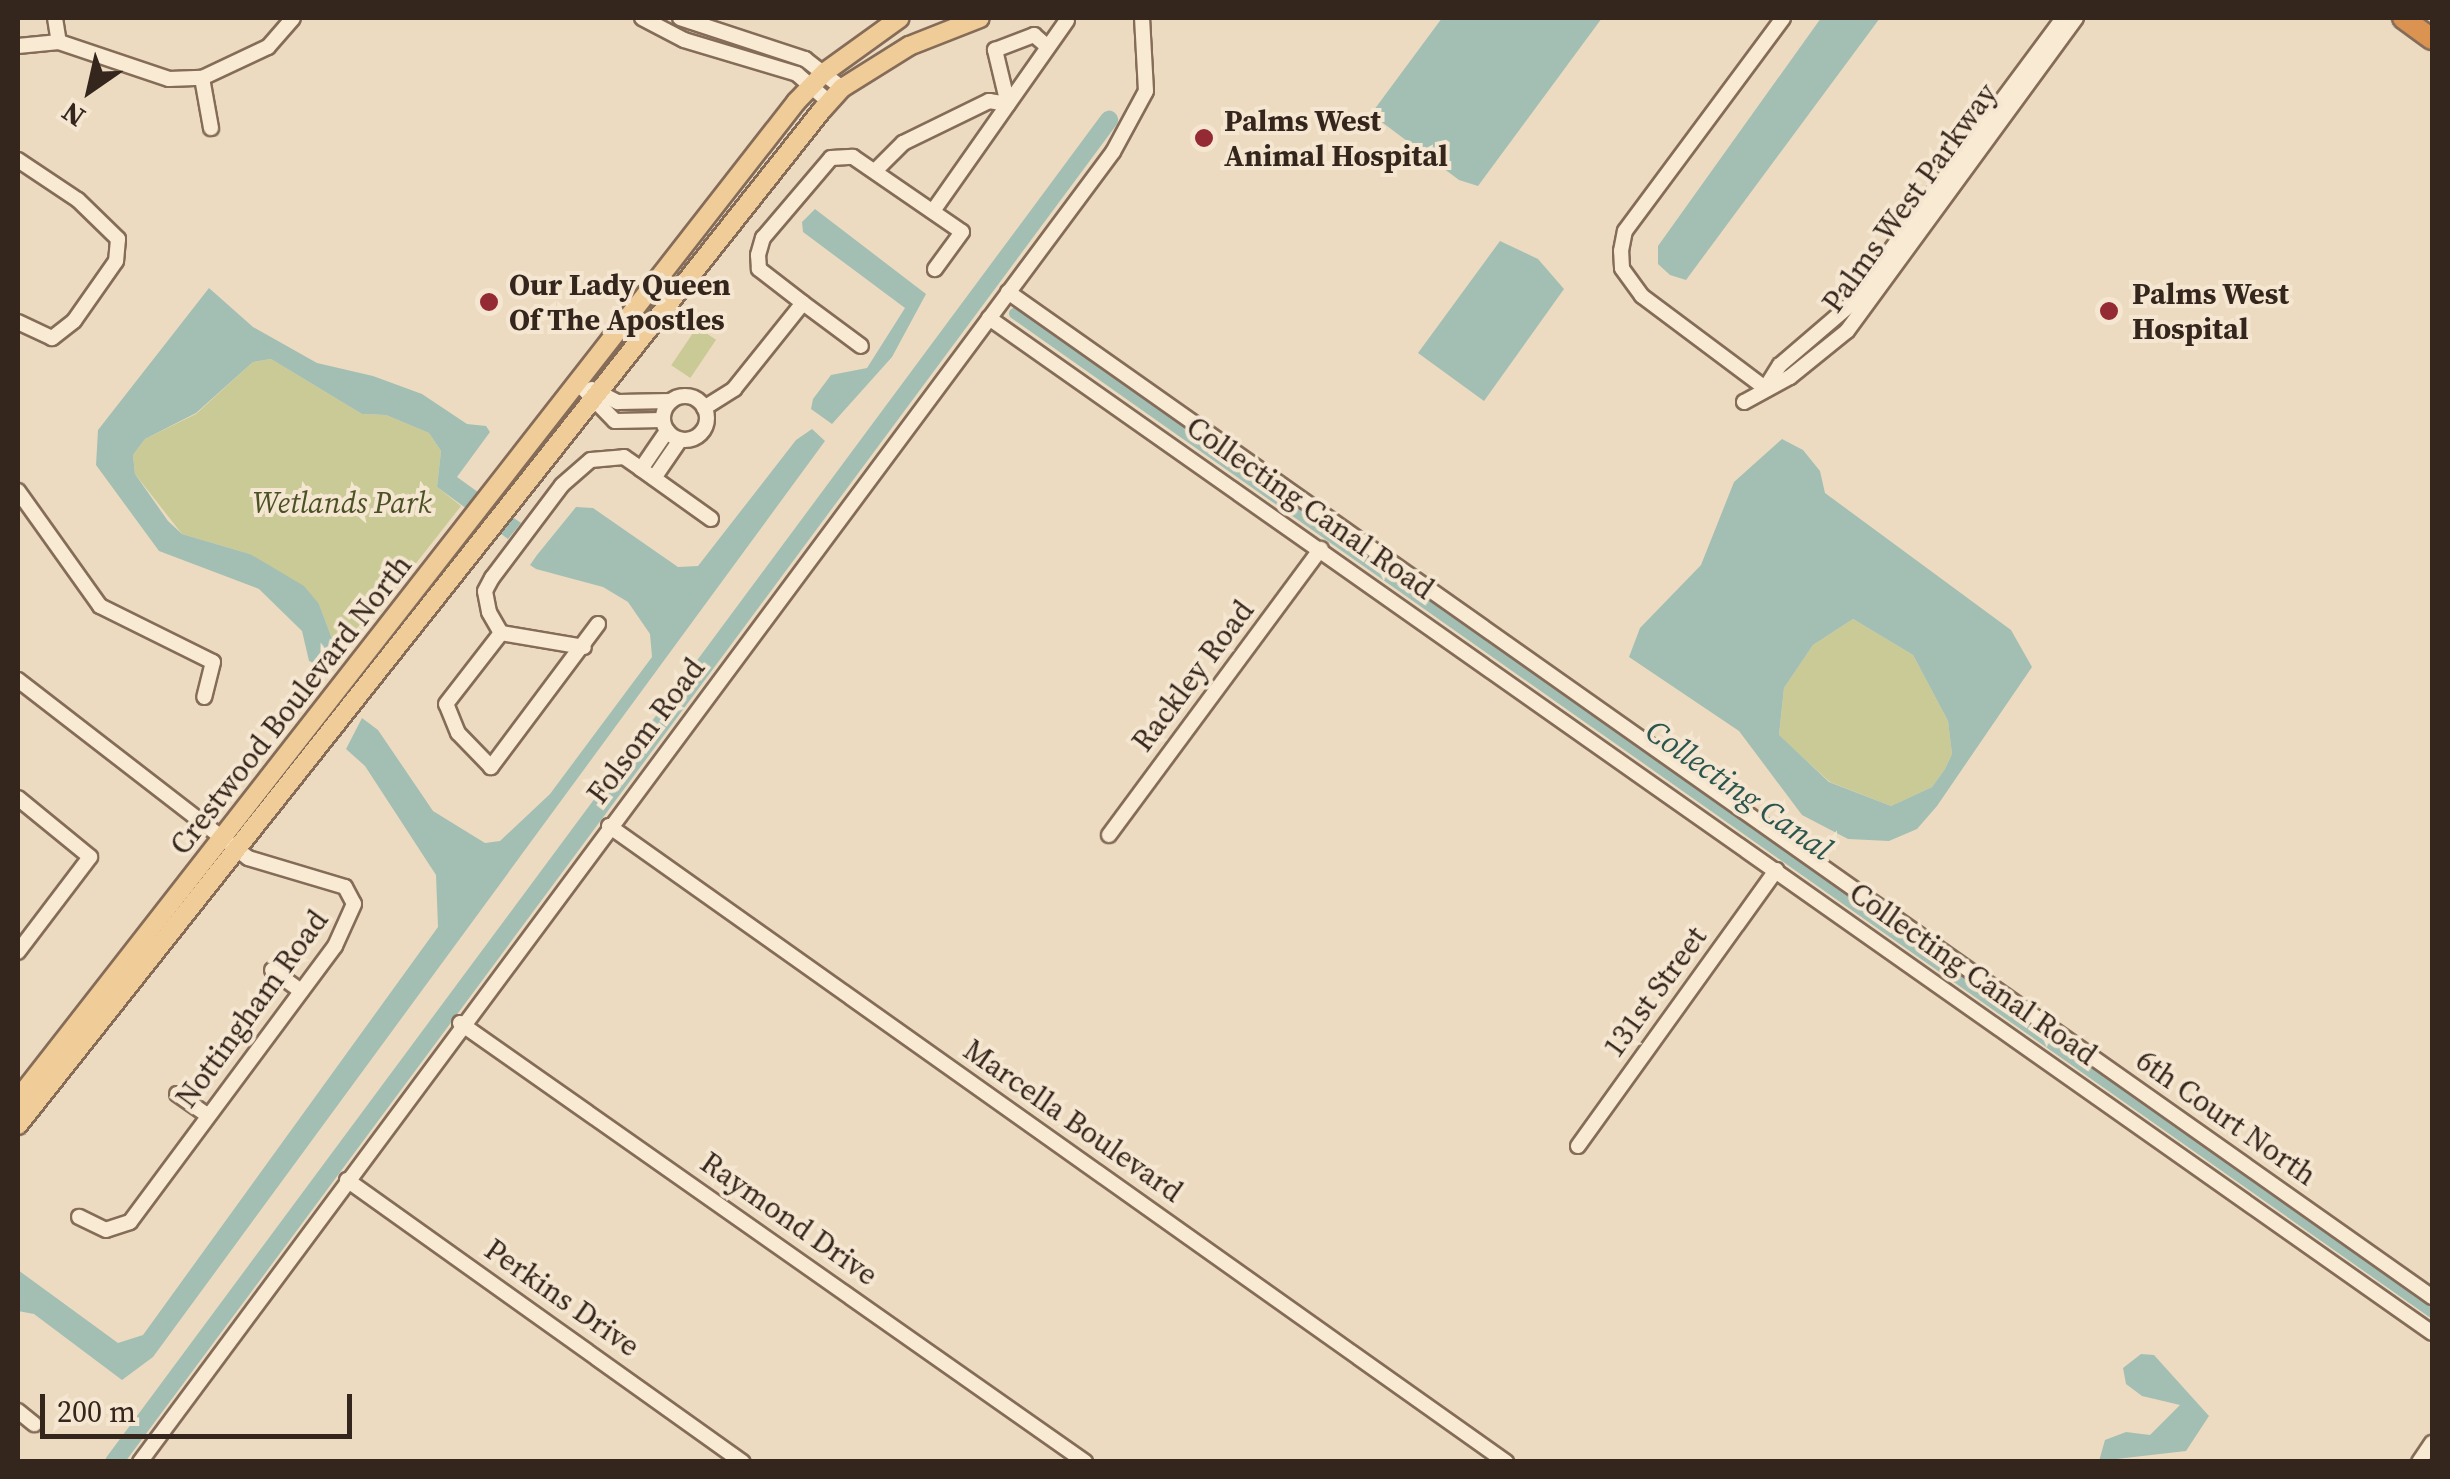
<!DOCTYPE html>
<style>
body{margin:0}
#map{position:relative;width:2450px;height:1479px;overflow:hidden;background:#ecdbc0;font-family:"Source Serif 4",serif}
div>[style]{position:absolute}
.green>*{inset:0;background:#c9ca95;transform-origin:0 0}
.water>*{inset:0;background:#a3bfb4}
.canal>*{height:11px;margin:-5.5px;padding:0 5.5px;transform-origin:5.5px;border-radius:5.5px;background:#a3bfb4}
.river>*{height:18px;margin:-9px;padding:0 9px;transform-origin:9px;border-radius:9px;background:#a3bfb4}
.roads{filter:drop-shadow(2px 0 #856c59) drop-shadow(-2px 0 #856c59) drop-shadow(0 2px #856c59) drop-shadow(0 -2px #856c59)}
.minor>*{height:14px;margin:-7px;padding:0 7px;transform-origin:7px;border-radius:7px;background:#f8ead3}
.minor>.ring{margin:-7px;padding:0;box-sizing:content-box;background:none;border:14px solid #f8ead3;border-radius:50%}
.major>*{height:18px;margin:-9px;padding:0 9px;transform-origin:9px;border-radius:9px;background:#f0cd98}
.highway>*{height:20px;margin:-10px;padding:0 10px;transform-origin:10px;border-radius:10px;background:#db9352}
.dots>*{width:28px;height:28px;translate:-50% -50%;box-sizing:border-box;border:5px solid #f4e6d0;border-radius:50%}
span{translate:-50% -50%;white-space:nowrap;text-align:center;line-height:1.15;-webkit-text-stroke:8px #f4e6d0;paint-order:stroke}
.poi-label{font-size:30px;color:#35261d;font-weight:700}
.left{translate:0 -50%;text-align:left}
.street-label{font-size:30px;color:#35261d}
.park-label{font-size:30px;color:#4a5124;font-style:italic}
.water-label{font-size:32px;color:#2c554e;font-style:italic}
.frame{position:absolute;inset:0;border:20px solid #35261d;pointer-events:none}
.north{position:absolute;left:40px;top:40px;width:100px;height:100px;-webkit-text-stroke:8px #f4e6d0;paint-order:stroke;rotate:214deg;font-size:28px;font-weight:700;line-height:40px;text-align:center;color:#35261d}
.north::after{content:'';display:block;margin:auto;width:35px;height:45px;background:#35261d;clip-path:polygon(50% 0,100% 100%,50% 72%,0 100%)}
.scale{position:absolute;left:40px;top:1394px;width:312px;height:45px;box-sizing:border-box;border:5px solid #35261d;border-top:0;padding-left:12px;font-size:30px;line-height:35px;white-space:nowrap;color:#35261d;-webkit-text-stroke:8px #f4e6d0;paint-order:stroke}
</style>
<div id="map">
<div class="green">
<div style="left:697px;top:327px;width:23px;height:46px;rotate:34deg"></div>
<div style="clip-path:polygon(271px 359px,362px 414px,386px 415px,429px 433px,441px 451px,437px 487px,461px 506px,340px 660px,319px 604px,250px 554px,182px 534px,135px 474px,133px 455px,145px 439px,196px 414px,253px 362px)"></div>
<div style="clip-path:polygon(1853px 619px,1913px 655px,1948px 721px,1952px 754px,1945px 769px,1932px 787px,1891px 806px,1830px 782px,1779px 736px,1784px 688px,1813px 645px)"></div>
</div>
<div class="water">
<div style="clip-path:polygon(1442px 18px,1602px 18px,1478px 186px,1459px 180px,1371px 114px)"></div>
<div style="clip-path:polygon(1821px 18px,1880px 18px,1686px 280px,1670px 275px,1658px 264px,1658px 246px)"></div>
<div style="clip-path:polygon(815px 209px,926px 294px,892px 357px,832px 424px,811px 409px,813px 399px,831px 375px,867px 368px,905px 308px,803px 232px,802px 222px)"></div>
<div style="clip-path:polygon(1500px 241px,1538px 259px,1564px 289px,1484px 401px,1418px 353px)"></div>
<div style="clip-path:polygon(209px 288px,253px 327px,317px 363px,373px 376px,422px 394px,467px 424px,486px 426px,490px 432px,457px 477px,521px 523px,508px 539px,437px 487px,441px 451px,429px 433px,386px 415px,362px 414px,271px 359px,253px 362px,196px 413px,145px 439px,133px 455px,135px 474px,168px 521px,182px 534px,250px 554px,304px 586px,319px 604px,340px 660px,332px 671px,309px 661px,302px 631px,259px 589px,159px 551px,96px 465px,98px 430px)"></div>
<div style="clip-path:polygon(812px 429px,825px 441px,153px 1357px,122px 1380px,34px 1314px,18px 1311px,18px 1270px,118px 1343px,143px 1335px,438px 927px,436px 875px,365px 766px,346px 749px,362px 718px,378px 730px,433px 811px,485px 843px,500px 841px,550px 794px,652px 657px,650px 634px,628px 602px,603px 587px,536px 569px,530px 565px,537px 555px,576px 507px,593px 508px,678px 567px,698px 566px,796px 440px)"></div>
<div style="clip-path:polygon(evenodd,1782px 439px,1803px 450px,1820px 471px,1825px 493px,2011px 630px,2032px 667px,1937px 806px,1917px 829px,1889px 841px,1848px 839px,1802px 815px,1739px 731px,1629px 657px,1640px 628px,1701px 565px,1734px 482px,1782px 439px,1853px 619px,1913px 655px,1948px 721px,1952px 754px,1945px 769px,1932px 787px,1891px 806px,1829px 782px,1779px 735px,1784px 688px,1813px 645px,1853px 619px)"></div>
<div style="clip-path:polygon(2141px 1354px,2154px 1355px,2209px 1416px,2186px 1451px,2099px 1461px,2105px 1440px,2126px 1432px,2150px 1435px,2180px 1405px,2142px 1396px,2126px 1384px,2123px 1368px)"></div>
</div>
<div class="canal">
<div style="left:1014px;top:313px;width:1735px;rotate:35.17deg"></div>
</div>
<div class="river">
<div style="left:114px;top:1462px;width:1671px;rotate:-53.45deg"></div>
</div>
<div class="roads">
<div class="minor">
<div style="left:55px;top:18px;width:24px;rotate:81deg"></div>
<div style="left:642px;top:18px;width:47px;rotate:27.6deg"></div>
<div style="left:684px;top:40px;width:118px;rotate:16.7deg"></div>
<div style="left:797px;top:74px;width:43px;rotate:41.2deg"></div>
<div style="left:680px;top:18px;width:132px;rotate:18.2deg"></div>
<div style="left:805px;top:59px;width:47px;rotate:38.1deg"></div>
<div style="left:18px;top:46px;width:41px;rotate:-5.6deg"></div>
<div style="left:59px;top:42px;width:116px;rotate:18.6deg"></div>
<div style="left:169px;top:79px;width:33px;rotate:-2deg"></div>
<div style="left:202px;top:78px;width:73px;rotate:-25.2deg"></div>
<div style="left:268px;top:47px;width:38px;rotate:-49deg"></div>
<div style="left:202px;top:78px;width:51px;rotate:79.8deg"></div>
<div style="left:18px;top:160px;width:72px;rotate:33.7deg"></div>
<div style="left:78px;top:200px;width:56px;rotate:44.3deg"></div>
<div style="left:118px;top:239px;width:22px;rotate:95deg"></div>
<div style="left:116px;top:261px;width:73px;rotate:125deg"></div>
<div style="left:74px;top:321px;width:28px;rotate:142deg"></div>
<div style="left:52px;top:338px;width:38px;rotate:-155deg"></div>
<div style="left:875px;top:171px;width:40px;rotate:-45deg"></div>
<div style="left:903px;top:143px;width:96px;rotate:-26deg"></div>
<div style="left:989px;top:101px;width:19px;rotate:9deg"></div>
<div style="left:1008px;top:104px;width:56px;rotate:-103.5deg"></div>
<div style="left:995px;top:50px;width:42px;rotate:-21deg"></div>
<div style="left:1034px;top:35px;width:18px;rotate:41deg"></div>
<div style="left:933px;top:211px;width:233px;rotate:-54.9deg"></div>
<div style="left:1008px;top:292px;width:1743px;rotate:35.21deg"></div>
<div style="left:803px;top:303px;width:56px;rotate:-142.3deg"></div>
<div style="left:759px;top:269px;width:14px;rotate:-94deg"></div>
<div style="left:758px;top:255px;width:18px;rotate:-74deg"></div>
<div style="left:763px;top:238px;width:105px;rotate:-49.6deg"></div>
<div style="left:831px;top:158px;width:22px;rotate:-3deg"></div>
<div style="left:853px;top:157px;width:132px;rotate:34.5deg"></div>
<div style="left:962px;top:232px;width:46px;rotate:126.1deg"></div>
<div style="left:989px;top:318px;width:1764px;rotate:35.12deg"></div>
<div style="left:578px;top:383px;width:53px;rotate:45.8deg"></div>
<div style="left:615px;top:421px;width:47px;rotate:-1.2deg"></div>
<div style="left:1766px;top:387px;width:26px;rotate:-58deg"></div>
<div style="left:1780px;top:365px;width:92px;rotate:-40.6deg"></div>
<div style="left:1850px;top:305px;width:357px;rotate:-53.4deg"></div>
<div style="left:1765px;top:388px;width:154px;rotate:-143.2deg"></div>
<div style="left:1642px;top:296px;width:34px;rotate:-126deg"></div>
<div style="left:1622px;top:268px;width:17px;rotate:-93deg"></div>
<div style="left:1621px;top:251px;width:20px;rotate:-79deg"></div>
<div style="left:1625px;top:231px;width:265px;rotate:-53.4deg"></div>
<div style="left:592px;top:389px;width:29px;rotate:27deg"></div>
<div style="left:618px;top:402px;width:53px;rotate:-1.1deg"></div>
<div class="ring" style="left:663px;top:396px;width:30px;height:30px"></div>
<div style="left:1744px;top:402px;width:52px;rotate:-28.5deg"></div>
<div style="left:1790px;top:377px;width:73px;rotate:-38.9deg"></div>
<div style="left:1847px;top:331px;width:388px;rotate:-53.8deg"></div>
<div style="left:704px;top:408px;width:36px;rotate:-32deg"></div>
<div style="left:734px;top:389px;width:110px;rotate:-51.3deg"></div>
<div style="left:803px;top:303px;width:72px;rotate:36.6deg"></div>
<div style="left:641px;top:469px;width:86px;rotate:35.5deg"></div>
<div style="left:654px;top:478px;width:46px;rotate:-55.6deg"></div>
<div style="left:18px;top:491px;width:141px;rotate:54.5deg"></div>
<div style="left:100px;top:606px;width:126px;rotate:26.4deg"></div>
<div style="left:213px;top:662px;width:36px;rotate:104deg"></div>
<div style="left:598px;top:624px;width:179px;rotate:126.8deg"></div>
<div style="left:491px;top:767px;width:47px;rotate:-134.1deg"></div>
<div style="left:458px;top:733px;width:31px;rotate:-112deg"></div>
<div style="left:446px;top:704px;width:90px;rotate:-52.2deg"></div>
<div style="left:501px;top:633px;width:24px;rotate:-120deg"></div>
<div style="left:489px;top:612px;width:21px;rotate:-101deg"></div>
<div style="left:485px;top:591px;width:15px;rotate:-62deg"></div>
<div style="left:492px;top:578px;width:116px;rotate:-53deg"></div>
<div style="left:562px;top:485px;width:38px;rotate:-41deg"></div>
<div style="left:591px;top:460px;width:33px;rotate:-5deg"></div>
<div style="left:624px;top:457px;width:21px;rotate:35deg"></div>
<div style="left:641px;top:469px;width:46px;rotate:-55.6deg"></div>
<div style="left:501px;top:633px;width:84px;rotate:9.6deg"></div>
<div style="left:18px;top:680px;width:291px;rotate:37.7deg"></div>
<div style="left:248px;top:858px;width:101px;rotate:16.6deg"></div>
<div style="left:345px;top:887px;width:19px;rotate:62deg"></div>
<div style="left:354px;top:904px;width:46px;rotate:114.3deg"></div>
<div style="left:335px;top:946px;width:344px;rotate:126.6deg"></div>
<div style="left:130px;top:1222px;width:25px;rotate:162deg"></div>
<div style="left:106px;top:1230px;width:30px;rotate:-154deg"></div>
<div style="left:18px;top:798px;width:93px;rotate:39.3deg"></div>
<div style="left:90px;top:857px;width:119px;rotate:127.2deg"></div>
<div style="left:609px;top:826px;width:1100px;rotate:35.34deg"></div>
<div style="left:1109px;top:835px;width:356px;rotate:-53.5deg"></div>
<div style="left:272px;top:970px;width:36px;rotate:36deg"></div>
<div style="left:460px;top:1023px;width:764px;rotate:35.08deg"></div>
<div style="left:177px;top:1094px;width:38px;rotate:35deg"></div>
<div style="left:1578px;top:1146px;width:340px;rotate:-54.3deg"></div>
<div style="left:347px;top:1180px;width:486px;rotate:35.5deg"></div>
<div style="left:18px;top:1411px;width:21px;rotate:39deg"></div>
<div style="left:140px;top:1462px;width:1632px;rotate:-53.4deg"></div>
<div style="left:1113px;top:152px;width:69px;rotate:-61.6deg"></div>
<div style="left:1146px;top:91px;width:73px;rotate:-93.1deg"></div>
<div style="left:2419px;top:1462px;width:23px;rotate:-56deg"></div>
</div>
<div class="major">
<div style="left:18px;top:1099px;width:1265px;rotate:-52.03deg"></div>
<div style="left:796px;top:102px;width:42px;rotate:-46deg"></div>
<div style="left:825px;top:72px;width:92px;rotate:-35.8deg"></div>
<div style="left:18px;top:1125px;width:1295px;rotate:-51.62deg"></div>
<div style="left:822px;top:110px;width:30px;rotate:-48deg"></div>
<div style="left:842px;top:88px;width:79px;rotate:-32.1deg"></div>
<div style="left:909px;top:46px;width:76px;rotate:-21.5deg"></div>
</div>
<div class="highway">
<div style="left:2403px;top:18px;width:36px;rotate:36deg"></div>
</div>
</div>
<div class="dots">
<div style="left:1204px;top:138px;background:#932a34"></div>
<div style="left:489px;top:302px;background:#932a34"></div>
<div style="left:2109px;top:311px;background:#932a34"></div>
</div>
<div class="poi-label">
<span class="left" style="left:1224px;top:138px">Palms West<br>Animal Hospital</span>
<span class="left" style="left:509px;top:302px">Our Lady Queen<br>Of The Apostles</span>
<span class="left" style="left:2132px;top:311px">Palms West<br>Hospital</span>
</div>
<div class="street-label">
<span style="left:1910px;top:198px;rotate:-54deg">Palms West Parkway</span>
<span style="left:1310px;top:508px;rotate:35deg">Collecting Canal Road</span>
<span style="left:1193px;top:676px;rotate:-53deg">Rackley Road</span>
<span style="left:291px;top:705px;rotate:-52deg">Crestwood Boulevard North</span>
<span style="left:646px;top:731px;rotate:-53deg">Folsom Road</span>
<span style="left:1973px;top:974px;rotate:35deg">Collecting Canal Road</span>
<span style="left:1655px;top:992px;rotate:-54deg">131st Street</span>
<span style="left:252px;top:1009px;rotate:-54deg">Nottingham Road</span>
<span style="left:2226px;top:1118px;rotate:35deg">6th Court North</span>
<span style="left:1073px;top:1121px;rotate:35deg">Marcella Boulevard</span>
<span style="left:789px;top:1219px;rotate:35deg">Raymond Drive</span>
<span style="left:562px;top:1298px;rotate:35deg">Perkins Drive</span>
</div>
<div class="park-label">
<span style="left:342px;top:503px">Wetlands Park</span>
</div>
<div class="water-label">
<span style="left:1739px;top:790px;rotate:35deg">Collecting Canal</span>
</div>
<div class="frame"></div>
<div class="north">N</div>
<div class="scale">200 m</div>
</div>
